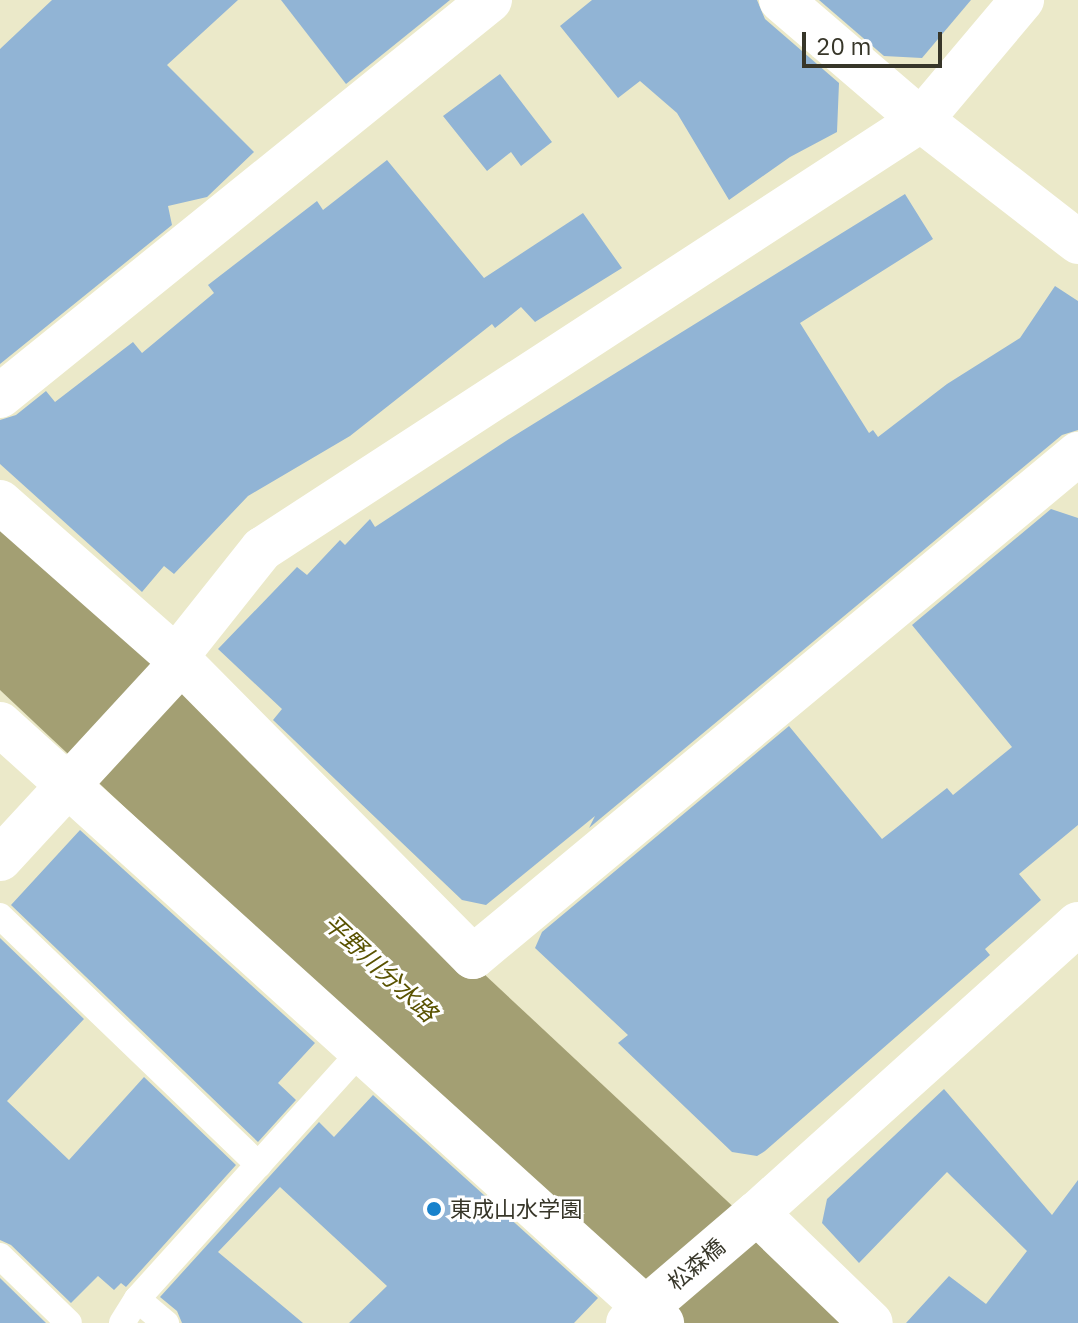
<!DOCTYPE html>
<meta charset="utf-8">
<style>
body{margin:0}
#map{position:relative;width:1078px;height:1323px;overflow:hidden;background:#ebe9c9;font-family:"IBM Plex Sans","Noto Sans JP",sans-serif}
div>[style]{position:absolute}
.water>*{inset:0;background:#a39f73}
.building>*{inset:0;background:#91b4d5}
.service>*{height:26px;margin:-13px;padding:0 13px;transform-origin:13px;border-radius:13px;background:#fff}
.minor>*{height:44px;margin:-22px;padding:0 22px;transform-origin:22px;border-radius:22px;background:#fff}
.tertiary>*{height:44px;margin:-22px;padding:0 22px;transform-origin:22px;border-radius:22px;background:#fff}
.dots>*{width:22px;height:22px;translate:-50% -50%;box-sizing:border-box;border:4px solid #fff;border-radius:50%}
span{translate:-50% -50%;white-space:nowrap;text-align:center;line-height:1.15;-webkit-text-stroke:6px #fff;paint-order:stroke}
.poi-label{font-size:22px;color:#373629}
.left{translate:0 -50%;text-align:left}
.street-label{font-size:22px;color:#373629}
.water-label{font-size:24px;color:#595200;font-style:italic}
.scale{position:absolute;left:802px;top:32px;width:140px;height:36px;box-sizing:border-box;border:4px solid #373629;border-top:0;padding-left:10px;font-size:24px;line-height:28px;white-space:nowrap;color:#373629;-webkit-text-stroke:6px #fff;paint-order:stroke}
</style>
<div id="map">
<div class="water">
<div style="clip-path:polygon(0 522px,771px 1242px,857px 1323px,673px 1323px,0 690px)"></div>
</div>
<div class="building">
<div style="clip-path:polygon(52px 0,238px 0,167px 65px,254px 152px,207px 197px,168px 206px,172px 225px,0 364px,0 49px)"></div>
<div style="clip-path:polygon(281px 0,450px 0,346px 84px)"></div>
<div style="clip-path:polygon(592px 0,757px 0,765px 19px,839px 83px,837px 132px,790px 157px,729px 200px,677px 113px,640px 81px,618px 98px,560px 26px)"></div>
<div style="clip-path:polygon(819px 0,971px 0,922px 58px,884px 56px)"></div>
<div style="clip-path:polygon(500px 74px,552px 142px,521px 166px,511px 152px,487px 171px,443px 116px)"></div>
<div style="clip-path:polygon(387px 160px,484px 278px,583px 213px,622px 268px,535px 322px,521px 307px,495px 328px,492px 324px,350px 436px,248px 496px,174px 574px,164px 566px,142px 592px,0 464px,0 420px,16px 415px,46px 391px,55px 402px,133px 342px,142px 353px,214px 293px,208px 285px,317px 201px,323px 210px)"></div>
<div style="clip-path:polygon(905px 194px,933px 239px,800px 323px,869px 433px,873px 430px,878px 437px,947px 384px,1020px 338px,1055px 286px,1078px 301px,1078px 430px,1062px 435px,589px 828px,595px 816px,486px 905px,462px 900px,273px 720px,282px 709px,218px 649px,297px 567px,307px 575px,340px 540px,345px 545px,370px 519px,375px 527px,509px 439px)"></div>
<div style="clip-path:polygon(1051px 509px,1078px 518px,1078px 825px,1019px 874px,1041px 900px,985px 949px,990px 955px,765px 1151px,757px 1156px,732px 1152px,618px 1043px,628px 1035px,535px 948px,542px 932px,789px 726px,882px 839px,947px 788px,953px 795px,1012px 747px,912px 625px)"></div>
<div style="clip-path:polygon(80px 830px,315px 1043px,278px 1083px,296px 1100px,258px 1142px,11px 905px)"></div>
<div style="clip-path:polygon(0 938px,84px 1019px,7px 1101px,69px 1160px,144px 1077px,236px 1165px,126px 1287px,121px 1283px,114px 1290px,98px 1276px,71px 1303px,11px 1245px,0 1240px)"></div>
<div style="clip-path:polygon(944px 1089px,1052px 1215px,1078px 1180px,1078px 1323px,906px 1323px,949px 1276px,986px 1304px,1027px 1251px,947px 1172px,859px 1263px,822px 1223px,827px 1199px)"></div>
<div style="clip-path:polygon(373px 1095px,598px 1298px,574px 1323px,349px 1323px,387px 1286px,280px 1187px,218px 1252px,303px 1323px,182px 1323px,177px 1311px,160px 1297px,319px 1122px,334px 1137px)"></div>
<div style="clip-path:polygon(0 1278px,46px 1323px,0 1323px)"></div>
</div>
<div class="service">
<div style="left:0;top:916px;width:359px;rotate:43.9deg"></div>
<div style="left:0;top:1256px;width:96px;rotate:44.2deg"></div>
<div style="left:137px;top:1299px;width:38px;rotate:40deg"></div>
<div style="left:122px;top:1323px;width:28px;rotate:-58deg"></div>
<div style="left:137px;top:1299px;width:336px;rotate:-47.9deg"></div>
</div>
<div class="minor">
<div style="left:781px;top:0;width:184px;rotate:40.6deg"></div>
<div style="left:921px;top:120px;width:199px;rotate:37.8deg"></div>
<div style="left:0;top:396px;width:630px;rotate:-38.94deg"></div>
<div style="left:0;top:502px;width:235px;rotate:41.4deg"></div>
<div style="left:176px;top:657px;width:422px;rotate:45.3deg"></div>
<div style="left:473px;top:957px;width:787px;rotate:-39.74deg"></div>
<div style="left:0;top:724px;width:893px;rotate:42.14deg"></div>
<div style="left:757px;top:1213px;width:158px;rotate:44deg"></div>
<div style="left:628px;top:1323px;width:170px;rotate:-40.5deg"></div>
<div style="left:757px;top:1213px;width:432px;rotate:-42deg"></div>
</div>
<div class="tertiary">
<div style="left:0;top:859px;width:251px;rotate:-47.3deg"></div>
<div style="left:170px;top:675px;width:19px;rotate:-72deg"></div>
<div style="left:176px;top:657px;width:138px;rotate:-51.5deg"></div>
<div style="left:262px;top:549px;width:786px;rotate:-33.06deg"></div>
<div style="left:921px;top:120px;width:157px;rotate:-49.9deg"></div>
</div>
<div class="dots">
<div style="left:434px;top:1209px;background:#1882cc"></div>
</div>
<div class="poi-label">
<span class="left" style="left:450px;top:1209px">東成山水学園</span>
</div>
<div class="street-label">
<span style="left:696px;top:1264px;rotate:-40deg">松森橋</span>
</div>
<div class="water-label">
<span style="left:380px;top:968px;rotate:43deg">平野川分水路</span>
</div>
<div class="scale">20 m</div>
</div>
